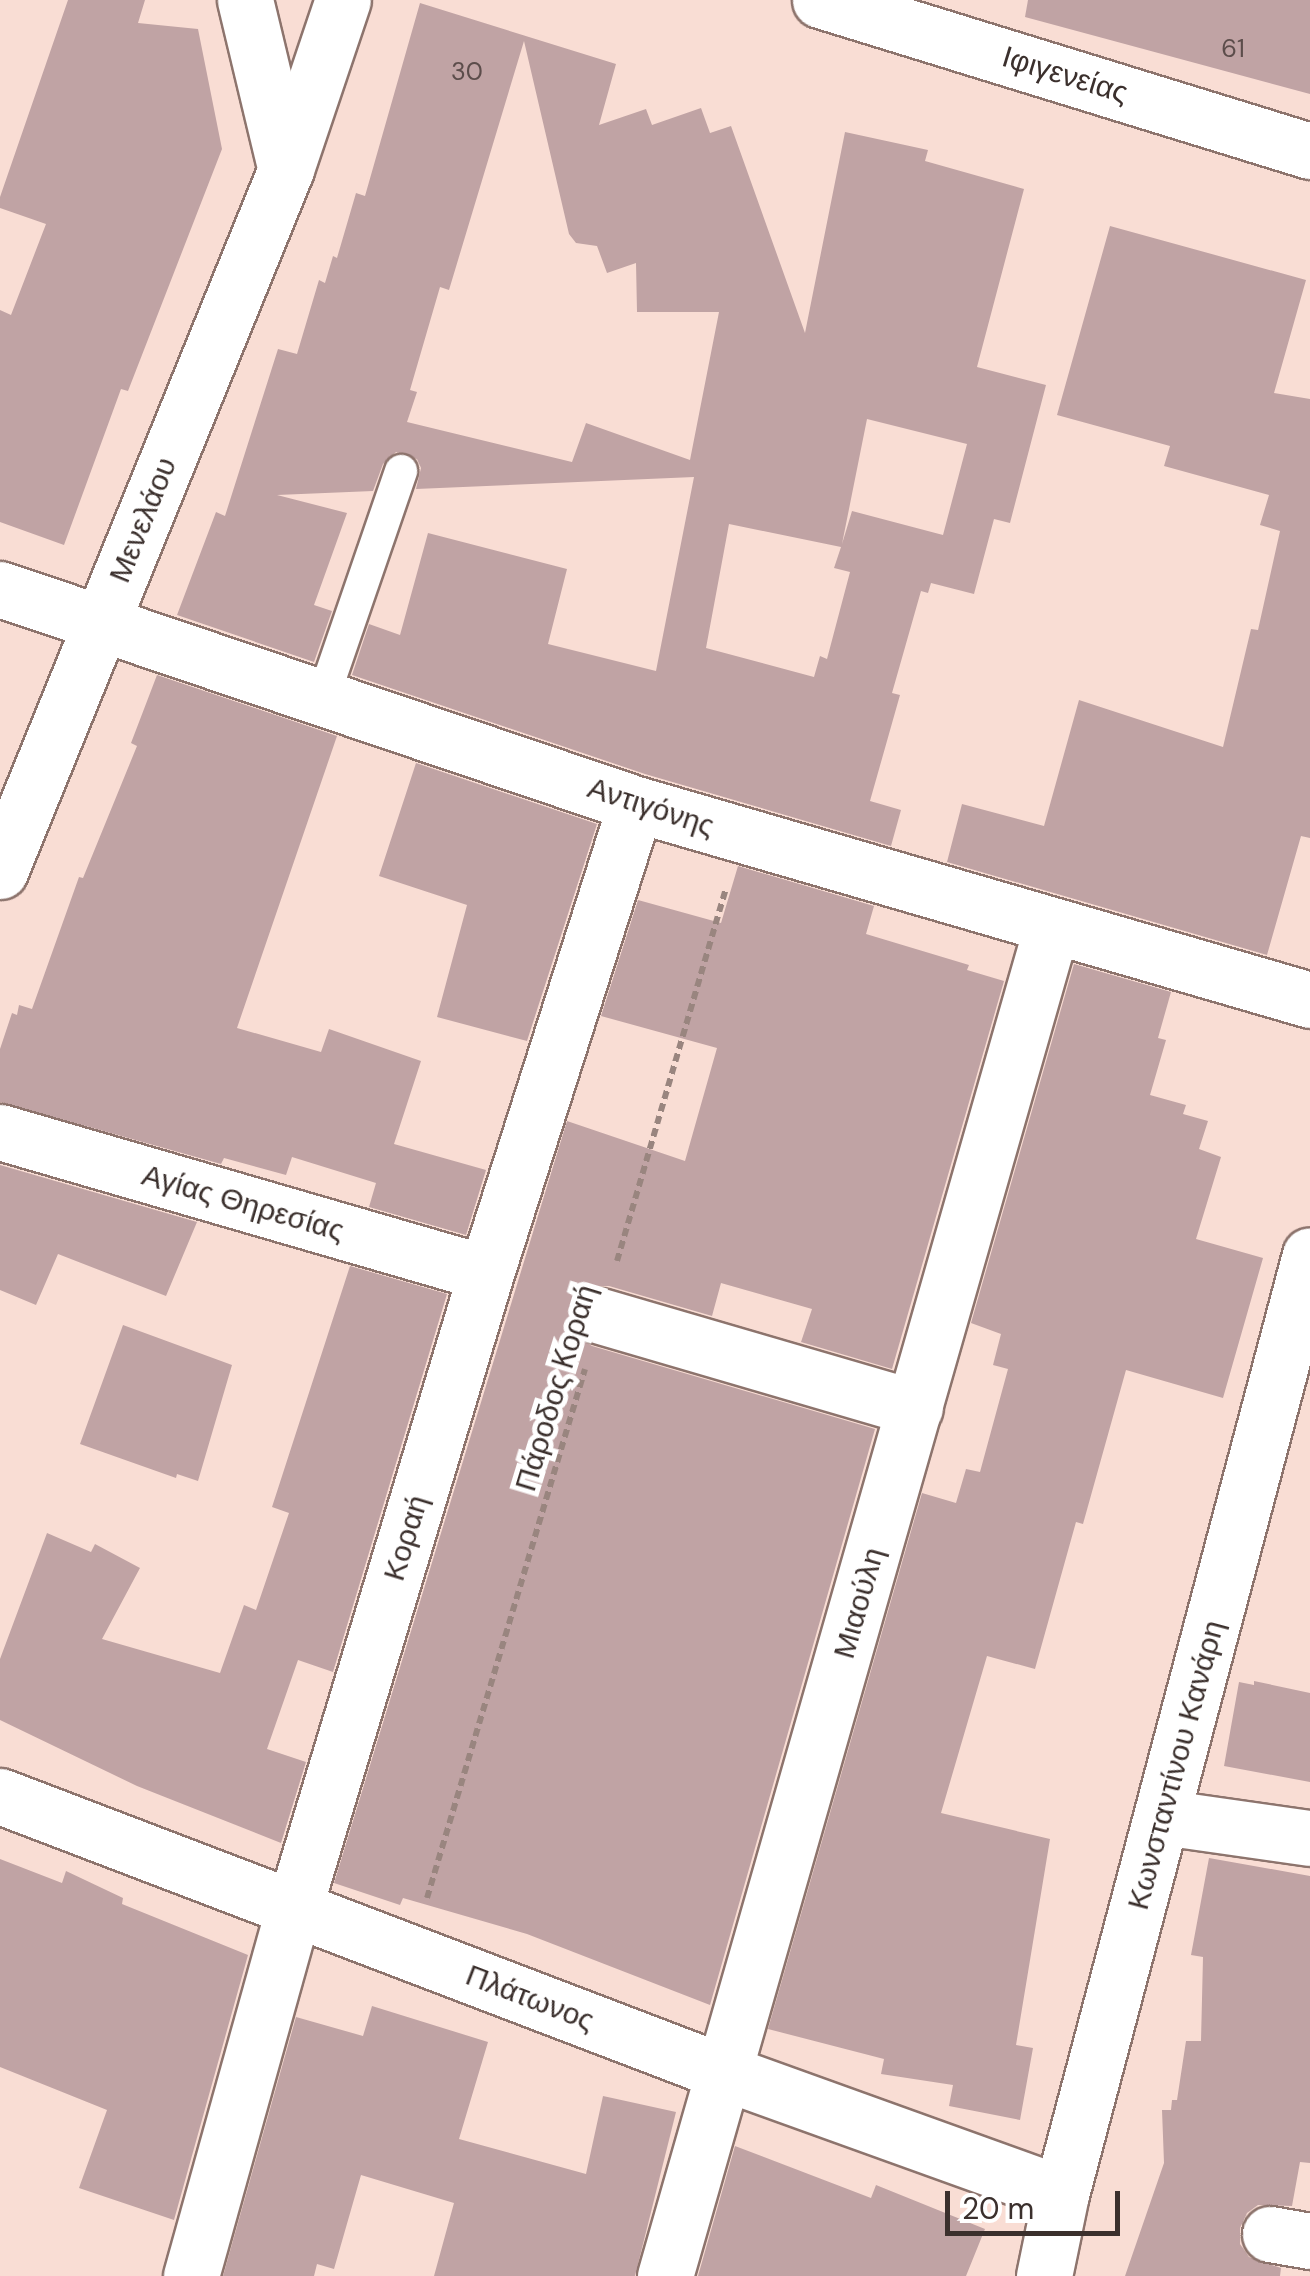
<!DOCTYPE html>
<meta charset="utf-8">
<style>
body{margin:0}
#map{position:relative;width:1310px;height:2276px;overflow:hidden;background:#f9ddd4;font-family:"DM Sans",sans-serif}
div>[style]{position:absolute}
.building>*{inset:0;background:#c0a3a4}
.path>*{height:6px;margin-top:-3px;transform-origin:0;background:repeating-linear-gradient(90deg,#99857f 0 8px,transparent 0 13px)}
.roads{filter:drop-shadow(2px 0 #8d746d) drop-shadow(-2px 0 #8d746d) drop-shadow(0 2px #8d746d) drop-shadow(0 -2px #8d746d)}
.service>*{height:32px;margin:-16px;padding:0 16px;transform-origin:16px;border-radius:16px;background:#fff}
.minor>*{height:55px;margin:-27.5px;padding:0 27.5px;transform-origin:27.5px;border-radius:27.5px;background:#fff}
.tertiary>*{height:55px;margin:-27.5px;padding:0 27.5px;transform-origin:27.5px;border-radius:27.5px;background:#fff}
span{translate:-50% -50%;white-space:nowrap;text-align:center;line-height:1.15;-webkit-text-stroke:10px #fff;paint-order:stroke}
.number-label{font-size:25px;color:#5c4d4b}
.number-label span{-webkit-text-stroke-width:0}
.street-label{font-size:30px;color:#3b302d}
.scale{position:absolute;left:945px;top:2191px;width:175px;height:45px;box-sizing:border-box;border:5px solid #3b302d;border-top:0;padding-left:12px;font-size:30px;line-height:35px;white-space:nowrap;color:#3b302d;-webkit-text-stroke:8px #fff;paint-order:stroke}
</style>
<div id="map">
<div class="building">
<div style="clip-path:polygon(68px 0,145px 0,138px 23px,198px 29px,222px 149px,128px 391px,121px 389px,64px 545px,0 522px,0 310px,11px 315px,46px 224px,0 208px,0 197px)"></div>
<div style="clip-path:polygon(1028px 0,1310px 0,1310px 94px,1025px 17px)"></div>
<div style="clip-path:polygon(evenodd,420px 3px,616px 64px,599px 125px,646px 109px,652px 125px,701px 108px,710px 133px,731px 126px,805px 333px,845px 132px,928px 150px,925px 161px,1024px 189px,977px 367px,1046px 385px,1010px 523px,994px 519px,974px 594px,931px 583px,928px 593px,921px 591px,892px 693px,900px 695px,870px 801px,901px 810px,891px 846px,645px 774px,352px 675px,369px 624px,400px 635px,428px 533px,567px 569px,548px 644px,656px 671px,694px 477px,416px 489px,421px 468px,417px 459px,396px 452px,383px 464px,373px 491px,277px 495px,347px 513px,314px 605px,332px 611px,314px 662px,177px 615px,216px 512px,225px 516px,278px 349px,297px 354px,319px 280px,325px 283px,333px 256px,337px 258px,356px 193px,365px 196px,420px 3px,524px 41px,569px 234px,576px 243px,597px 246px,607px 273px,636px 263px,637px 312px,719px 312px,690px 460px,586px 423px,572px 462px,407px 422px,417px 392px,410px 390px,440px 287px,449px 290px,524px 41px,420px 3px,867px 419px,967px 444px,943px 535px,852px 511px,842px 544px,867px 419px,420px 3px,729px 524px,841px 547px,834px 568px,850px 572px,827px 659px,820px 656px,814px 677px,706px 648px,729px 524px)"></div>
<div style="clip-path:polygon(1110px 226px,1306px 280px,1274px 393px,1310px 399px,1310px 838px,1301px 836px,1267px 955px,947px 862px,962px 804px,1044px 826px,1079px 700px,1223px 747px,1251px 629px,1258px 630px,1280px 531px,1260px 525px,1269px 495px,1164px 466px,1170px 446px,1057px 415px)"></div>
<div style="clip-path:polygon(157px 675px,337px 736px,237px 1028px,321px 1052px,329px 1029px,421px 1061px,394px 1144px,486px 1170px,466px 1235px,369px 1207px,376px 1183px,292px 1157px,286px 1175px,224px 1158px,221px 1164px,0 1102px,0 1049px,12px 1013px,17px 1015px,19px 1005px,32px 1009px,79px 877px,83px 878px,137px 746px,131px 743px)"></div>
<div style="clip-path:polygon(416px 763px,597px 824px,527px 1041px,437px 1017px,467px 905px,379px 876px)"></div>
<div style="clip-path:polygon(738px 866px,874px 906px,866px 934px,969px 965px,967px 970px,1004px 981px,892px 1369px,801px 1342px,812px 1309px,721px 1283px,712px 1316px,609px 1286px,595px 1286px,580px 1293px,571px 1308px,571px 1322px,578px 1337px,592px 1346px,875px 1429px,710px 2005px,527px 1934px,403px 1898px,400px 1905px,334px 1883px,567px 1121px,685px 1161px,717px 1048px,601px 1016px,638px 900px,721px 923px)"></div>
<div style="clip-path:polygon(1074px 964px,1171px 992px,1158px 1038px,1166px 1040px,1150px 1095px,1186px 1105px,1183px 1114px,1208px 1121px,1199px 1149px,1221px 1157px,1196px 1239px,1263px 1258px,1223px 1398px,1126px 1370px,1083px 1524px,1076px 1522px,1035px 1669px,987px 1656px,941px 1813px,1050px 1839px,1016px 2045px,1033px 2048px,1020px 2120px,949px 2106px,953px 2085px,881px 2074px,884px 2059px,768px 2029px,922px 1493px,956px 1503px,966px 1469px,980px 1472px,1008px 1369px,993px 1365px,1001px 1334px,971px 1323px)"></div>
<div style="clip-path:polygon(0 1165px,197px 1222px,166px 1296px,58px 1254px,36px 1305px,0 1290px)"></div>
<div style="clip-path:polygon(350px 1266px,447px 1294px,333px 1672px,298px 1660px,267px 1749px,306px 1762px,281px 1843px,137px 1786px,0 1720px,0 1659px,47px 1533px,91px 1552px,95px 1544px,140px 1568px,102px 1639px,220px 1673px,244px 1605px,256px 1610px,289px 1513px,272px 1507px)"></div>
<div style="clip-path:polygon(123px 1325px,232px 1365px,198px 1481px,177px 1474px,176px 1478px,80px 1444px)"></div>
<div style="clip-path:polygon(1254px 1681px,1310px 1693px,1310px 1782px,1224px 1766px,1239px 1682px,1254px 1685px)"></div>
<div style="clip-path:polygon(1209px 1858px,1310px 1876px,1310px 2163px,1300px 2162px,1292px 2206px,1258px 2205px,1247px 2213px,1240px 2228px,1240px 2244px,1249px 2257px,1281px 2268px,1280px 2276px,1125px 2276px,1164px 2163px,1162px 2110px,1171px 2110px,1172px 2100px,1177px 2100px,1186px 2041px,1201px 2041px,1203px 1957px,1191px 1955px)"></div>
<div style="clip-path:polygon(0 1859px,62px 1883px,66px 1871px,123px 1898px,122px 1904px,248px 1955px,174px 2220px,79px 2188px,107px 2110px,0 2067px)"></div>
<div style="clip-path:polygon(372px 2006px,488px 2042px,459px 2139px,586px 2174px,603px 2096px,676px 2112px,635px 2276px,434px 2276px,454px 2203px,361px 2175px,334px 2269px,317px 2264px,314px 2276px,223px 2276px,296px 2017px,363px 2036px)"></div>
<div style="clip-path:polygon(735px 2146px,871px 2198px,876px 2185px,985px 2229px,966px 2276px,698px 2276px)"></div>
</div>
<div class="path">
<div style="left:617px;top:1261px;width:388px;rotate:-73.7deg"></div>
<div style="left:427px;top:1898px;width:552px;rotate:-73.37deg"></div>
</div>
<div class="roads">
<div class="service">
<div style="left:324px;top:695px;width:237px;rotate:-71deg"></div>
</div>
<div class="minor">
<div style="left:245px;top:0;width:171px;rotate:76.5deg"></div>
<div style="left:0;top:589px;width:671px;rotate:18.68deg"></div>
<div style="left:636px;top:804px;width:702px;rotate:16.21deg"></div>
<div style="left:0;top:871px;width:758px;rotate:-67.83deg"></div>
<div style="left:286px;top:169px;width:178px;rotate:-71.4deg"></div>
<div style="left:0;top:1132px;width:506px;rotate:16.18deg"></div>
<div style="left:601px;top:1316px;width:327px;rotate:16.3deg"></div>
<div style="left:0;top:1796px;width:774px;rotate:20.89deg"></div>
<div style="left:723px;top:2072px;width:359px;rotate:19.8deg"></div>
<div style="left:1162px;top:1817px;width:149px;rotate:8.1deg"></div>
<div style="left:1270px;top:2234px;width:41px;rotate:9.9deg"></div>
<div style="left:191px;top:2276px;width:382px;rotate:-74.4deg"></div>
<div style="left:294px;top:1908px;width:663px;rotate:-73.18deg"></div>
<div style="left:486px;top:1273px;width:492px;rotate:-72.3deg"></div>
<div style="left:665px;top:2276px;width:1401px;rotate:-74.01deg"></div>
<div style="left:1044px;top:2276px;width:84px;rotate:-78.3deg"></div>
<div style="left:1061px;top:2194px;width:971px;rotate:-75.15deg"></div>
</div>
<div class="tertiary">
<div style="left:820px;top:0;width:513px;rotate:17.13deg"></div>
</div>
</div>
<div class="number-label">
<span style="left:1233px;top:49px">61</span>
<span style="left:467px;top:72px">30</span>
</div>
<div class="street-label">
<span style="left:1065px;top:75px;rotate:17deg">Ιφιγενείας</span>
<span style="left:143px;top:520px;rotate:-68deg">Μενελάου</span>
<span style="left:651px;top:807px;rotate:18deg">Αντιγόνης</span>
<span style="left:243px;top:1203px;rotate:16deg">Αγίας Θηρεσίας</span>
<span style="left:556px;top:1388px;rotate:-73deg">Πάροδος Kοραή</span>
<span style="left:406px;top:1538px;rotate:-73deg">Κοραή</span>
<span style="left:859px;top:1603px;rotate:-74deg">Μιαούλη</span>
<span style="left:1176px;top:1765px;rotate:-75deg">Κωνσταντίνου Κανάρη</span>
<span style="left:530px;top:1998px;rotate:21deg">Πλάτωνος</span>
</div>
<div class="scale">20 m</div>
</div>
